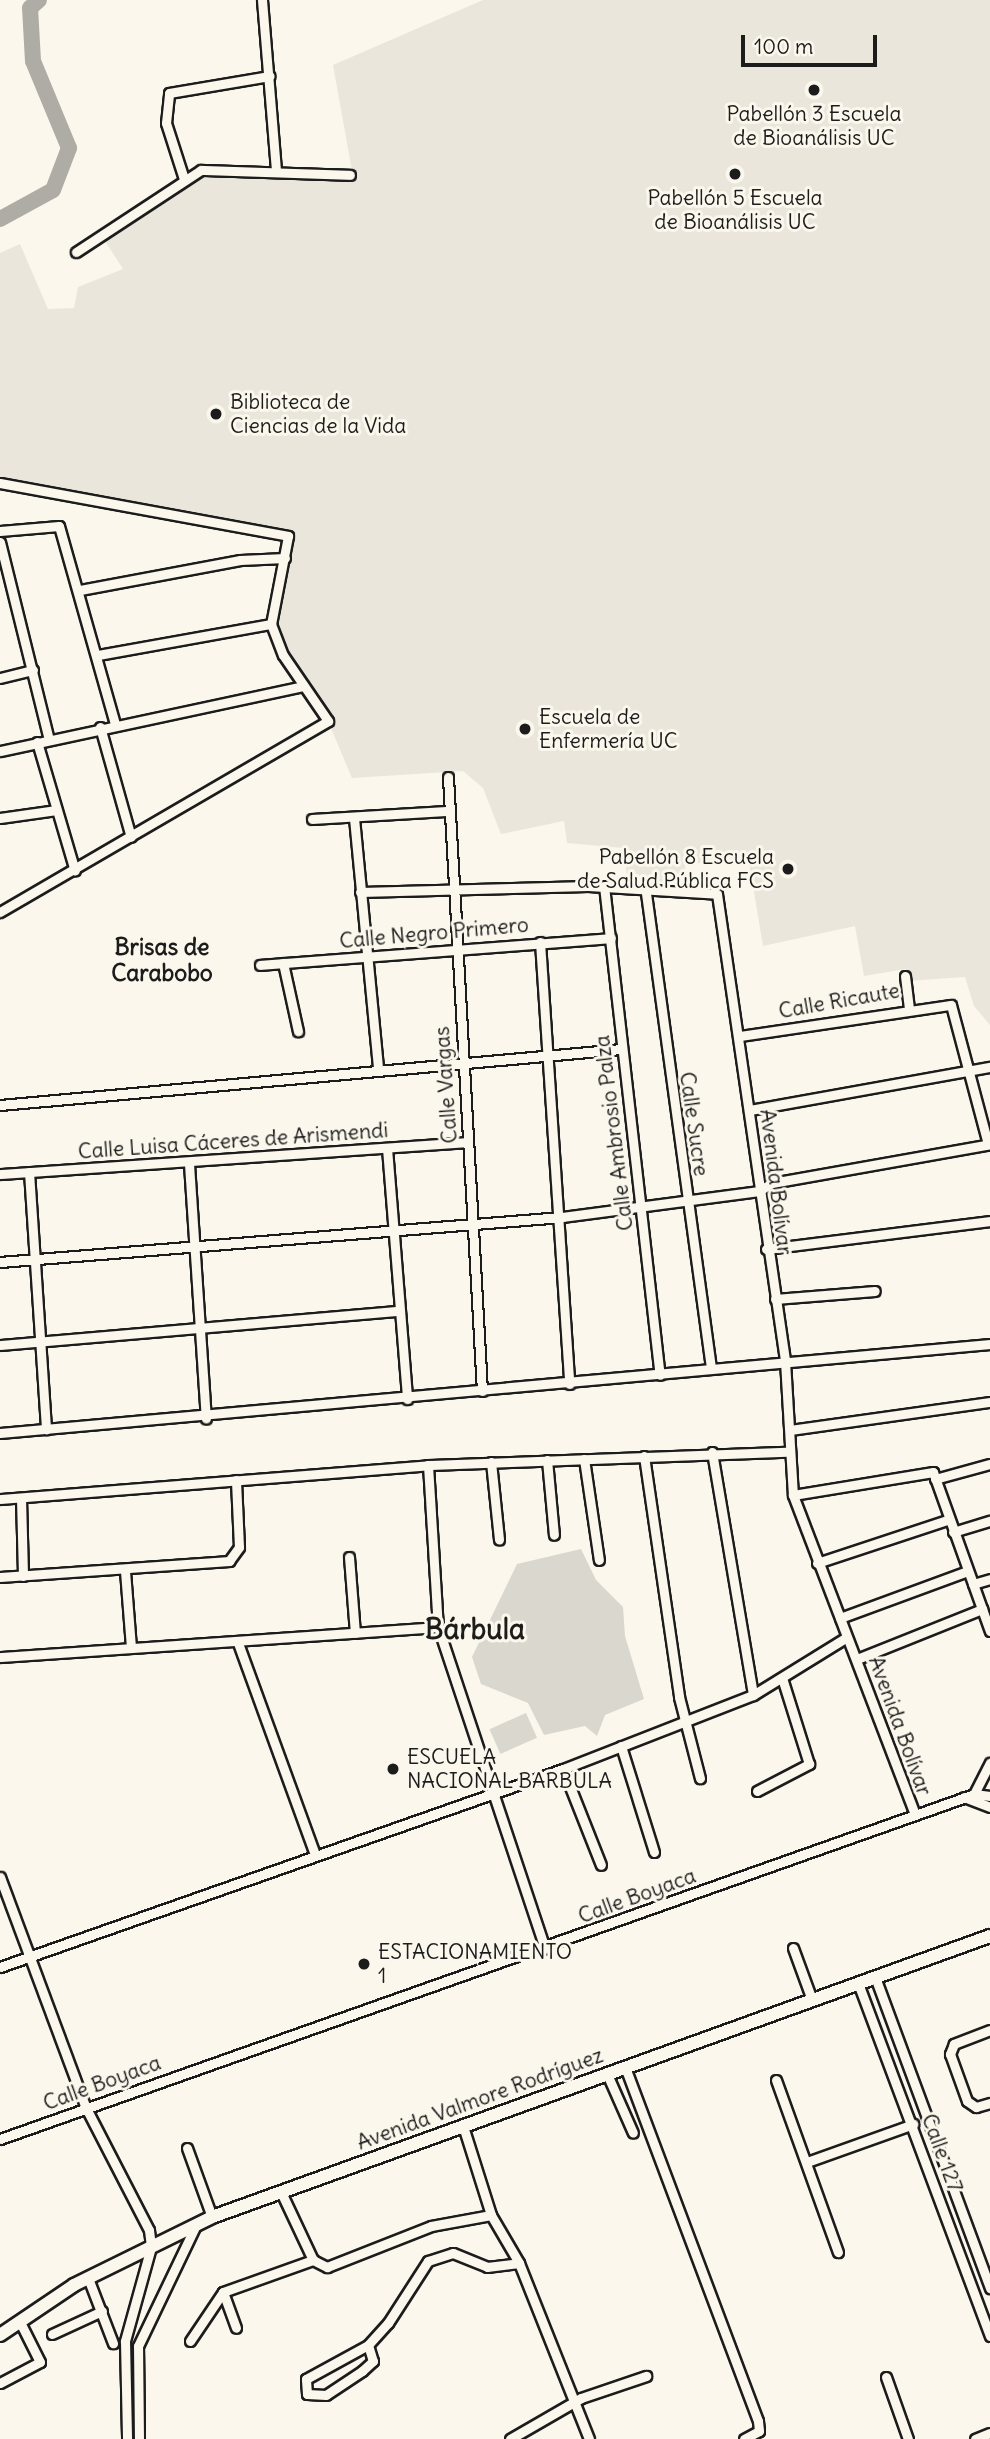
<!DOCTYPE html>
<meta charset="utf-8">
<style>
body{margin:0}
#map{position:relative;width:990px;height:2439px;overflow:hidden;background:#fbf7ec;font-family:Delius,sans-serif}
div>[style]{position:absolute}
.built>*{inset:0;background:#eae6dc}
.green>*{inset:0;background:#dad7ce;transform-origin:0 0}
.river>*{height:16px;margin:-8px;padding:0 8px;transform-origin:8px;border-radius:8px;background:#afaca5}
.roads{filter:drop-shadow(2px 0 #1c1c1c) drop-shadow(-2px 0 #1c1c1c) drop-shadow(0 2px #1c1c1c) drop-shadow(0 -2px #1c1c1c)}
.street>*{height:9px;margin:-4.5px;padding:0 4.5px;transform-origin:4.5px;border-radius:4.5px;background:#fbf7ec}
.secondary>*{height:12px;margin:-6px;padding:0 6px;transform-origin:6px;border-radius:6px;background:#fbf7ec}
.dots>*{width:19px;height:19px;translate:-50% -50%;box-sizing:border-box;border:4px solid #fbf7ec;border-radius:50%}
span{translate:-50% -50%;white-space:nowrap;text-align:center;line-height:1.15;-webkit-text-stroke:6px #fbf7ec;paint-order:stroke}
.poi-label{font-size:21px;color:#1c1c1c}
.left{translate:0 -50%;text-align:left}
.right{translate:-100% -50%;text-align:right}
.street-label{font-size:21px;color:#1c1c1c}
.neighbourhood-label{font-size:23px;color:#1c1c1c;font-weight:700}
.district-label{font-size:28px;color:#1c1c1c;font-weight:700}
.scale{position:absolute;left:741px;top:35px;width:136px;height:32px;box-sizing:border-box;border:4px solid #1c1c1c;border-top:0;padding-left:9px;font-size:21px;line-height:24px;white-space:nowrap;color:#1c1c1c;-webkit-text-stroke:5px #fbf7ec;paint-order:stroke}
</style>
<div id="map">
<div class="built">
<div style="clip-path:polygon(483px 0,990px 0,990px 1025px,974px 1006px,965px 977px,907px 981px,906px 969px,864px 976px,855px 926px,763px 946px,748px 856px,685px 865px,686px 881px,628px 882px,623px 848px,567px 843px,564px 821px,501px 834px,483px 788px,463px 771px,352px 778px,328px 721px,283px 655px,275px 624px,291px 535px,0 483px,0 253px,20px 244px,48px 309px,74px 308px,78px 287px,123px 269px,105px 241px,204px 172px,354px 182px,333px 65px)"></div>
</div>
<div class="green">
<div style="clip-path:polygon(581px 1549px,596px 1580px,623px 1607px,625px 1636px,644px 1699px,605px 1715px,597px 1736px,585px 1726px,544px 1735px,528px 1703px,481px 1684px,472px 1657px,517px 1564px)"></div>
<div style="left:526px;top:1713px;width:27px;height:40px;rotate:66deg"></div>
</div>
<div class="river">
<div style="left:0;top:219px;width:60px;rotate:-28.7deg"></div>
<div style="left:53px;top:190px;width:45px;rotate:-69.1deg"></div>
<div style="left:69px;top:148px;width:94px;rotate:-112.5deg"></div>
<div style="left:33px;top:61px;width:53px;rotate:-93.2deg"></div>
<div style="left:30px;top:8px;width:12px;rotate:-42deg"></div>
</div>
<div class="roads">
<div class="street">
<div style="left:262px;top:0;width:172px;rotate:85.3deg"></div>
<div style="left:184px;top:179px;width:59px;rotate:-107.8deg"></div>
<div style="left:166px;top:123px;width:30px;rotate:-84deg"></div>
<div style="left:169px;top:93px;width:102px;rotate:-9.6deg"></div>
<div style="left:76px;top:252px;width:149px;rotate:-33.3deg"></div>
<div style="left:201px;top:170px;width:149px;rotate:1.9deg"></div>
<div style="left:0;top:483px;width:293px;rotate:10.4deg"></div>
<div style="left:288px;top:536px;width:90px;rotate:100.9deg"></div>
<div style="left:271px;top:624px;width:33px;rotate:69deg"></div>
<div style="left:283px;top:655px;width:80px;rotate:55.7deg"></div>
<div style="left:328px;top:721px;width:380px;rotate:149.8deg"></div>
<div style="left:0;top:531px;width:59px;rotate:-4.8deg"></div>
<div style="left:59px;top:526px;width:206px;rotate:74.2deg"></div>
<div style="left:0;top:542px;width:204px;rotate:76.1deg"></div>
<div style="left:80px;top:590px;width:163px;rotate:-10.6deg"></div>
<div style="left:240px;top:560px;width:45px;rotate:-2.5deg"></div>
<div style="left:98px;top:655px;width:176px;rotate:-10.2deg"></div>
<div style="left:0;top:678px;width:34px;rotate:-14deg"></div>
<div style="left:100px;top:727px;width:114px;rotate:74.3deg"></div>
<div style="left:37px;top:742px;width:134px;rotate:73.6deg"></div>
<div style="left:0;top:751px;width:310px;rotate:-12.1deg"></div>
<div style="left:448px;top:777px;width:615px;rotate:86.83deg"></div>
<div style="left:0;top:818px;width:57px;rotate:-8.1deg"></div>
<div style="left:354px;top:818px;width:252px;rotate:84.5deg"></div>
<div style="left:312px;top:819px;width:134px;rotate:-3.4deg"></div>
<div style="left:604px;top:886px;width:492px;rotate:83.5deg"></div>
<div style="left:645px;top:886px;width:485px;rotate:82.2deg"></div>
<div style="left:360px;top:892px;width:228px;rotate:-1.5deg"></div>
<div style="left:588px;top:886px;width:129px;rotate:3.5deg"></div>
<div style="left:717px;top:894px;width:472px;rotate:81.7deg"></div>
<div style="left:785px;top:1361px;width:134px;rotate:86.6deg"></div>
<div style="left:793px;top:1495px;width:339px;rotate:69.1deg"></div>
<div style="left:540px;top:942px;width:443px;rotate:86.2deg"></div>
<div style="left:283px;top:963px;width:70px;rotate:77.6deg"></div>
<div style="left:260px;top:965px;width:352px;rotate:-4.4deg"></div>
<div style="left:905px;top:976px;width:31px;rotate:83deg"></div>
<div style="left:740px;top:1036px;width:213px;rotate:-8.4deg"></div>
<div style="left:951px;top:1005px;width:144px;rotate:75.1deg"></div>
<div style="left:0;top:1105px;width:624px;rotate:-5.15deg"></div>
<div style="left:750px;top:1110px;width:244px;rotate:-10.2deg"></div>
<div style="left:387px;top:1148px;width:252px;rotate:85.4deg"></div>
<div style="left:189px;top:1164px;width:255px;rotate:86.2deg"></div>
<div style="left:29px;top:1172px;width:258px;rotate:86.2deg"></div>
<div style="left:0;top:1174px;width:469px;rotate:-3.9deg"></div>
<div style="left:766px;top:1249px;width:226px;rotate:-7.1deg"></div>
<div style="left:0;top:1262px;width:564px;rotate:-4.58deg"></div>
<div style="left:562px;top:1217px;width:199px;rotate:-7.5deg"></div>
<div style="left:759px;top:1191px;width:15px;rotate:-32deg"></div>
<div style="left:772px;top:1183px;width:221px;rotate:-10.1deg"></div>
<div style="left:775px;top:1299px;width:100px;rotate:-4.6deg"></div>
<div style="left:0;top:1345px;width:399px;rotate:-4.9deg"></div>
<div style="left:790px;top:1430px;width:202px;rotate:-8deg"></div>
<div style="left:0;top:1433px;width:994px;rotate:-5.14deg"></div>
<div style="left:712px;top:1452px;width:246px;rotate:80.4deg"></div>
<div style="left:644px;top:1456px;width:244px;rotate:81.7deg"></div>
<div style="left:679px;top:1697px;width:84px;rotate:75.5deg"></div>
<div style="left:584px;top:1459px;width:102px;rotate:81.6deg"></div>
<div style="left:547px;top:1460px;width:75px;rotate:84.7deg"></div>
<div style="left:491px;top:1462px;width:78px;rotate:84.1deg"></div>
<div style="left:428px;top:1465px;width:162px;rotate:86.5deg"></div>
<div style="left:438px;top:1627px;width:339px;rotate:71.6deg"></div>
<div style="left:935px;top:1479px;width:57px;rotate:-15.3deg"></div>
<div style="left:793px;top:1495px;width:142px;rotate:-9.3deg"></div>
<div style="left:933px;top:1472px;width:169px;rotate:70.3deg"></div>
<div style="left:21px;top:1498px;width:78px;rotate:88.5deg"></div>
<div style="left:0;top:1499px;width:429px;rotate:-4.5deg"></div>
<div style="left:428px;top:1465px;width:361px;rotate:-2.1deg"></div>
<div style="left:953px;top:1532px;width:39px;rotate:-17deg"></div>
<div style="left:349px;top:1557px;width:76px;rotate:85.5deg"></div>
<div style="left:817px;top:1563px;width:137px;rotate:-18.3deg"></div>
<div style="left:125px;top:1571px;width:76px;rotate:85.5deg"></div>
<div style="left:0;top:1577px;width:230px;rotate:-4deg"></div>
<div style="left:229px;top:1561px;width:17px;rotate:-54deg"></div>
<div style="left:239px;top:1547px;width:67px;rotate:-92.6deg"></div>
<div style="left:973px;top:1584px;width:18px;rotate:-16deg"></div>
<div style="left:840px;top:1618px;width:136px;rotate:-20.2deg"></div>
<div style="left:238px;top:1643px;width:226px;rotate:70deg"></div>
<div style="left:0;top:1657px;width:439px;rotate:-3.9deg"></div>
<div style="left:857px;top:1659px;width:135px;rotate:-21.8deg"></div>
<div style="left:621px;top:1746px;width:111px;rotate:72.7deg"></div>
<div style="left:563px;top:1769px;width:103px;rotate:68.4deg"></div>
<div style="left:757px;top:1791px;width:59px;rotate:-27.4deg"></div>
<div style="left:809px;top:1764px;width:90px;rotate:-107.4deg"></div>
<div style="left:974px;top:1794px;width:16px;rotate:7deg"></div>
<div style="left:964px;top:1797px;width:28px;rotate:21deg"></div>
<div style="left:0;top:1877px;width:246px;rotate:69.6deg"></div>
<div style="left:86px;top:2108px;width:137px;rotate:62.7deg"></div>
<div style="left:149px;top:2230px;width:17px;rotate:83deg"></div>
<div style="left:151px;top:2247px;width:98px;rotate:105.5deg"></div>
<div style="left:125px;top:2341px;width:98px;rotate:88.8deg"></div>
<div style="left:793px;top:1948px;width:55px;rotate:69.9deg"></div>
<div style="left:0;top:1967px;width:597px;rotate:-19.38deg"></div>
<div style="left:563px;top:1769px;width:204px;rotate:-21.3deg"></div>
<div style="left:753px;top:1695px;width:110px;rotate:-31.7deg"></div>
<div style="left:875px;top:1977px;width:332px;rotate:69.7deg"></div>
<div style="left:858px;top:1983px;width:377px;rotate:69.5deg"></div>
<div style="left:990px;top:2030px;width:39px;rotate:159deg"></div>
<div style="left:954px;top:2044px;width:11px;rotate:112deg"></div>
<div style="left:950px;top:2054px;width:50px;rotate:70.1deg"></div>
<div style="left:967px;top:2101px;width:11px;rotate:34deg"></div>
<div style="left:976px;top:2107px;width:15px;rotate:-16deg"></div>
<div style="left:625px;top:2067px;width:378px;rotate:69.4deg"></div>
<div style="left:758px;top:2421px;width:10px;rotate:84deg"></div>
<div style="left:759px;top:2431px;width:17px;rotate:152deg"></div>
<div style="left:607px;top:2074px;width:64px;rotate:66.2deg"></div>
<div style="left:776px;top:2080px;width:183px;rotate:70.2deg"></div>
<div style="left:463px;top:2126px;width:93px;rotate:72.5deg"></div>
<div style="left:491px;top:2215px;width:56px;rotate:59.7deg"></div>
<div style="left:519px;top:2263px;width:189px;rotate:68.3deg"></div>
<div style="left:0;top:2139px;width:1033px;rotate:-19.5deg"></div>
<div style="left:974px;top:1794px;width:35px;rotate:-63deg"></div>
<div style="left:187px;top:2148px;width:73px;rotate:70.1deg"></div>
<div style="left:807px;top:2162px;width:113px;rotate:-19.7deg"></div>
<div style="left:281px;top:2192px;width:75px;rotate:64.8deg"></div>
<div style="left:313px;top:2260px;width:16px;rotate:27deg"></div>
<div style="left:327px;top:2267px;width:112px;rotate:-21.5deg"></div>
<div style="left:431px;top:2226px;width:61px;rotate:-10.4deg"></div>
<div style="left:88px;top:2278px;width:70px;rotate:69deg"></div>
<div style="left:223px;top:2292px;width:38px;rotate:70deg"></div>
<div style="left:52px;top:2334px;width:55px;rotate:-24.7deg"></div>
<div style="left:190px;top:2341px;width:59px;rotate:-56deg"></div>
<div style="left:223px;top:2292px;width:96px;rotate:-19.6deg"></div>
<div style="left:368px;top:2345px;width:17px;rotate:73deg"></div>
<div style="left:373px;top:2361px;width:15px;rotate:138deg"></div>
<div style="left:362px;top:2371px;width:43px;rotate:146.3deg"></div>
<div style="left:326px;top:2395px;width:19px;rotate:-177deg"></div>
<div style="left:307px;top:2394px;width:15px;rotate:-94deg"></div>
<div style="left:306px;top:2379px;width:71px;rotate:-28.7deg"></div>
<div style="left:368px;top:2345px;width:30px;rotate:-48deg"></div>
<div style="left:388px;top:2323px;width:74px;rotate:-57.2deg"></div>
<div style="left:428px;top:2261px;width:26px;rotate:-18deg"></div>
<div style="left:453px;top:2253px;width:37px;rotate:22deg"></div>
<div style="left:487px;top:2267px;width:32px;rotate:-7deg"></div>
<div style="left:886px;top:2377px;width:66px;rotate:70.5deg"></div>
<div style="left:0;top:2383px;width:45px;rotate:-27.7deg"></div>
<div style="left:40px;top:2362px;width:45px;rotate:-116.6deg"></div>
<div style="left:139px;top:2439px;width:93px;rotate:-90.6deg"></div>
<div style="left:138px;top:2346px;width:134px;rotate:-64.4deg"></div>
<div style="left:510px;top:2439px;width:82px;rotate:-30deg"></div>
<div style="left:581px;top:2398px;width:69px;rotate:-18.7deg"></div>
<div style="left:975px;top:2439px;width:16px;rotate:-22deg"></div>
</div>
<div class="secondary">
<div style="left:0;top:2335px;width:89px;rotate:-34deg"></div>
<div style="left:74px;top:2285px;width:154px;rotate:-26.2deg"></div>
<div style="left:212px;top:2217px;width:827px;rotate:-19.86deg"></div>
</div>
</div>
<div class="dots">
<div style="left:814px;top:90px;background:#1c1c1c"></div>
<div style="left:735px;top:174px;background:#1c1c1c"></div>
<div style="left:216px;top:414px;background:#1c1c1c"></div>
<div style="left:525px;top:729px;background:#1c1c1c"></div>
<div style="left:788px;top:869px;background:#1c1c1c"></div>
<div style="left:393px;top:1769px;background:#1c1c1c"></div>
<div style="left:364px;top:1964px;background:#1c1c1c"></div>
</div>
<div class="poi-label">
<span style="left:814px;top:126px">Pabellón 3 Escuela<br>de Bioanálisis UC</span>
<span style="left:735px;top:210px">Pabellón 5 Escuela<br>de Bioanálisis UC</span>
<span class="left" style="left:230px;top:414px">Biblioteca de<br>Ciencias de la Vida</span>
<span class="left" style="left:539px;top:729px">Escuela de<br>Enfermería UC</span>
<span class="right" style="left:774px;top:869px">Pabellón 8 Escuela<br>de Salud Pública FCS</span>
<span class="left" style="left:407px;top:1769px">ESCUELA<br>NACIONAL BARBULA</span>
<span class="left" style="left:378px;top:1964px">ESTACIONAMIENTO<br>1</span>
</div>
<div class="street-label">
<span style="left:434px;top:933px;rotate:-5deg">Calle Negro Primero</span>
<span style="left:839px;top:1001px;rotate:-10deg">Calle Ricaute</span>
<span style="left:446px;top:1085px;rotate:-94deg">Calle Vargas</span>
<span style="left:694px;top:1124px;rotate:82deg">Calle Sucre</span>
<span style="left:614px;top:1133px;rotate:-97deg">Calle Ambrosio Palza</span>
<span style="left:233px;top:1141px;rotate:-4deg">Calle Luisa Cáceres de Arismendi</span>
<span style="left:776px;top:1182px;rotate:83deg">Avenida Bolívar</span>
<span style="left:900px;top:1726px;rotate:70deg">Avenida Bolívar</span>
<span style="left:637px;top:1896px;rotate:-20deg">Calle Boyaca</span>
<span style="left:102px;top:2083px;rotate:-20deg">Calle Boyaca</span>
<span style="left:480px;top:2099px;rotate:-20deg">Avenida Valmore Rodríguez</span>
<span style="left:942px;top:2153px;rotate:70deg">Calle 127</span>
</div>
<div class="neighbourhood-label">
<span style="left:162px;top:960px">Brisas de<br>Carabobo</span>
</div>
<div class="district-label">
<span style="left:475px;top:1629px">Bárbula</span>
</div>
<div class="scale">100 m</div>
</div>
